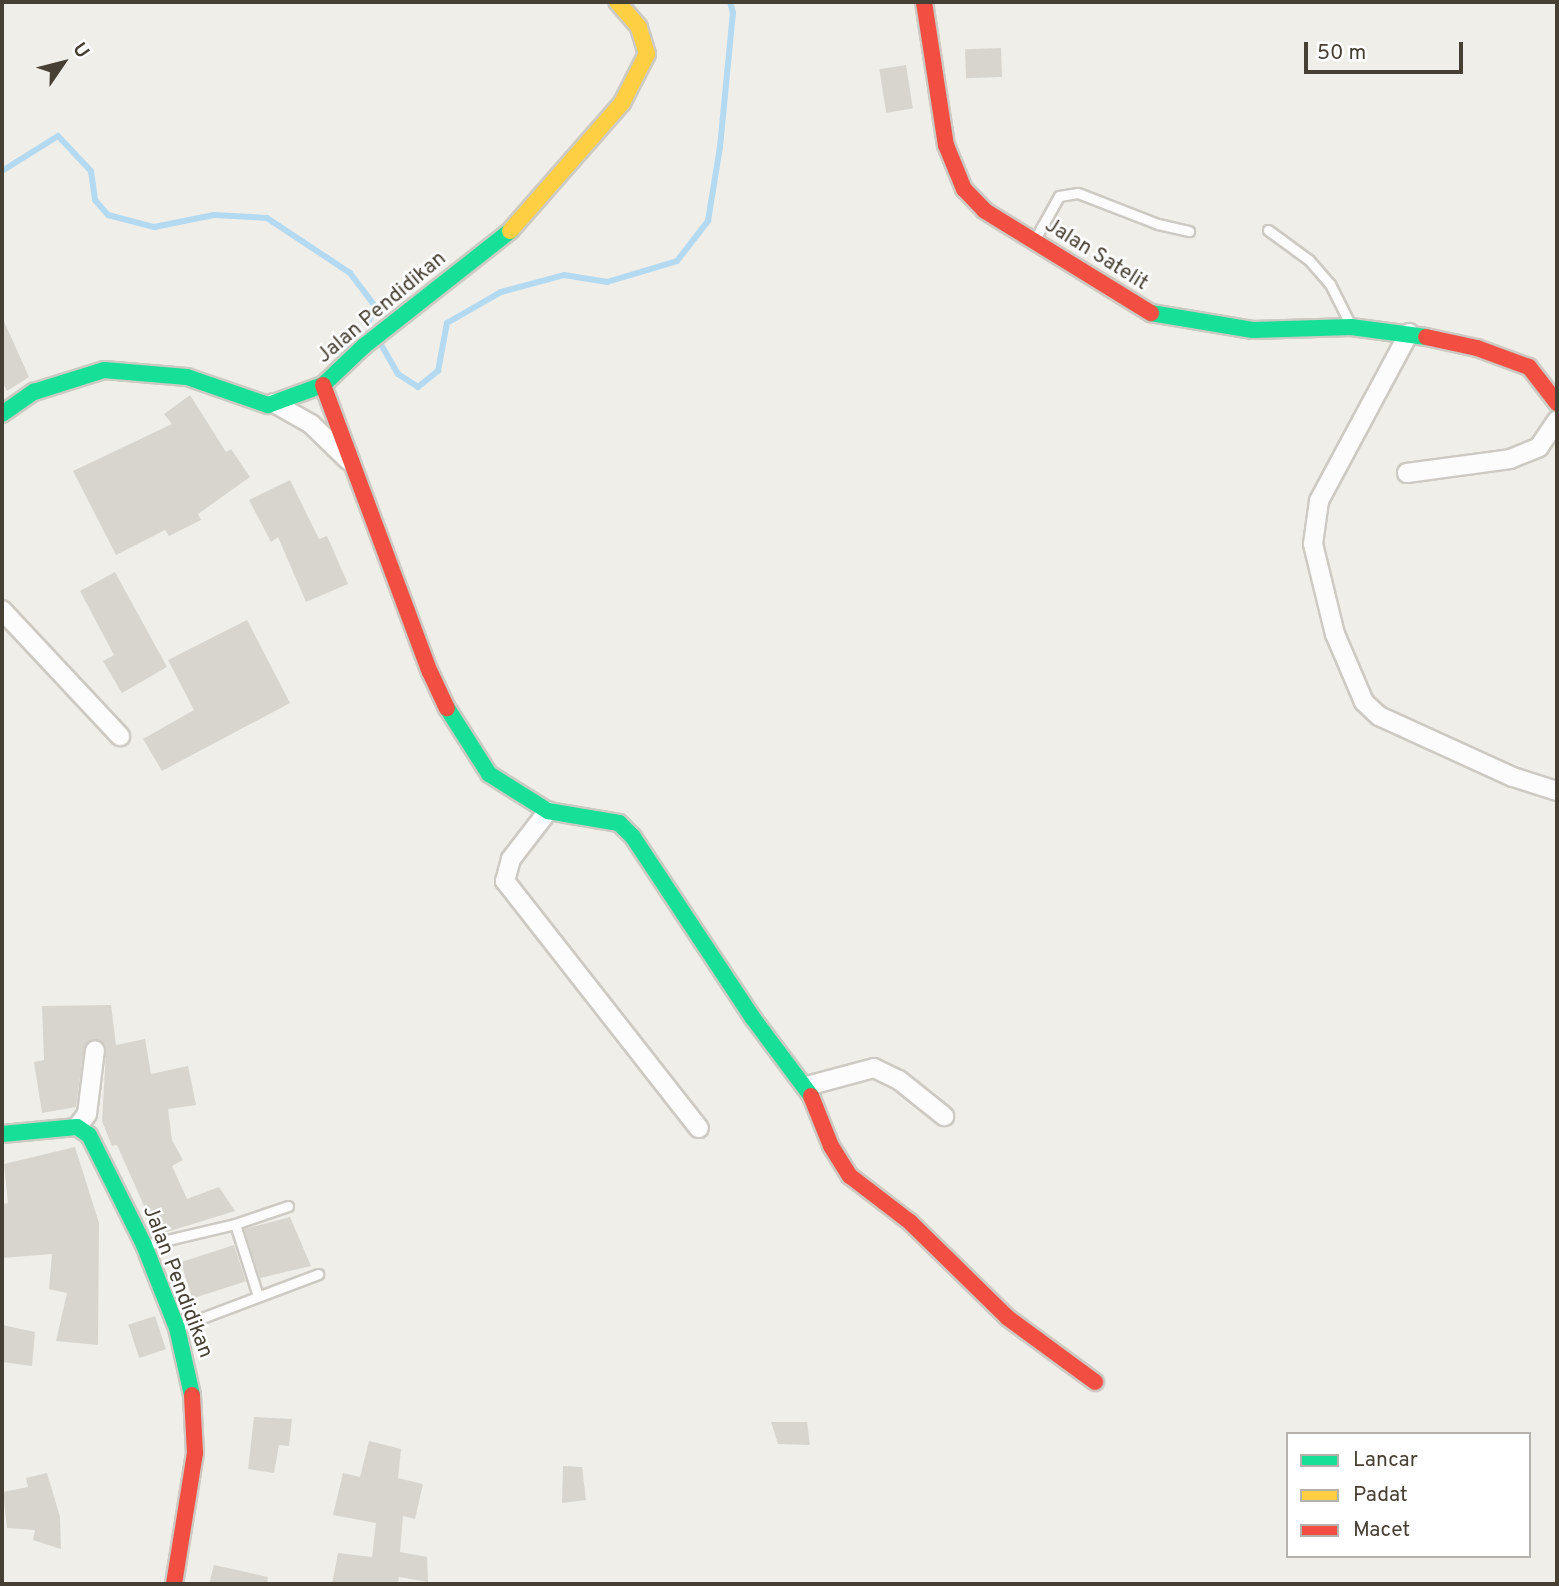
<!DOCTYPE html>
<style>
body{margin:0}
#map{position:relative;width:1559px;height:1586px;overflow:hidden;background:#f0eee8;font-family:Overpass,sans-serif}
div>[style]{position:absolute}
.stream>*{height:6px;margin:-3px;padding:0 3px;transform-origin:3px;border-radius:3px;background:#b4daf2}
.building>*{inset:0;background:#d8d5cf;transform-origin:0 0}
.roads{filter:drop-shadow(2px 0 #cdcac4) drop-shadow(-2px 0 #cdcac4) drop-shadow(0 2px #cdcac4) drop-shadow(0 -2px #cdcac4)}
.lane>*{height:9px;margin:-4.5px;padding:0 4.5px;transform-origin:4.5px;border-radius:4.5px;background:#fdfcfc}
.street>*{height:18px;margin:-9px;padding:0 9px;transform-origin:9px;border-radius:9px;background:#fdfcfc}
.fast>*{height:16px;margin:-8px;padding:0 8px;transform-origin:8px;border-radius:8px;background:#16e098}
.slow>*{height:16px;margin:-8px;padding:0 8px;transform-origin:8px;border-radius:8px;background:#ffcf43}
.jam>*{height:16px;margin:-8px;padding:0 8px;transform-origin:8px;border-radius:8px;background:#f24e42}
span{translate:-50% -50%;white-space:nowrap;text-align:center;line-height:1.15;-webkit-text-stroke:5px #fff;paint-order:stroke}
.street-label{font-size:21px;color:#463f33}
.frame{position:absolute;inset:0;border:4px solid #463f33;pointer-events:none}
.legend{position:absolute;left:1286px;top:1432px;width:245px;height:126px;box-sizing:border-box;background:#fff;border:2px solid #b5b2ad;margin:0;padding:9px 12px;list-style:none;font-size:21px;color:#463f33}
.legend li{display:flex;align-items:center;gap:14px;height:35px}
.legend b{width:35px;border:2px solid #b5b2ad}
.north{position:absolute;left:28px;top:28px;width:70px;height:70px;-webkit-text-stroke:5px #fff;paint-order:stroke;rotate:55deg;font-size:19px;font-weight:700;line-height:28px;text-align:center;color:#463f33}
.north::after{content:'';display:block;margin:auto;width:24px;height:32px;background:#463f33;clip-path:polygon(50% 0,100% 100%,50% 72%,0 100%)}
.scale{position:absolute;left:1304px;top:42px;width:159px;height:32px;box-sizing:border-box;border:4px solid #463f33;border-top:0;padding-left:9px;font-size:21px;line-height:24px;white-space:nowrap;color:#463f33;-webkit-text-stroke:5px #fff;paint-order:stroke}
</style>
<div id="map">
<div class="stream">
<div style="left:2px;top:171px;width:66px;rotate:-32deg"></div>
<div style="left:58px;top:136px;width:48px;rotate:46.7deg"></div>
<div style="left:91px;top:171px;width:29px;rotate:82deg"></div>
<div style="left:95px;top:200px;width:20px;rotate:49deg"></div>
<div style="left:108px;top:215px;width:48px;rotate:14.6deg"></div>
<div style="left:154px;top:227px;width:61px;rotate:-11.3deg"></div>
<div style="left:214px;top:215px;width:53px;rotate:3.2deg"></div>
<div style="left:267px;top:218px;width:100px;rotate:33.5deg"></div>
<div style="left:350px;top:273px;width:41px;rotate:52.9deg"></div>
<div style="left:375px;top:306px;width:18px;rotate:112deg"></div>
<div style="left:368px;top:323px;width:10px;rotate:61deg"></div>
<div style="left:379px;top:341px;width:38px;rotate:60deg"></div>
<div style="left:398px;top:374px;width:24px;rotate:33deg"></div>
<div style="left:418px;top:387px;width:26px;rotate:-39deg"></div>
<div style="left:438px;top:371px;width:49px;rotate:-79.4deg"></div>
<div style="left:447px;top:323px;width:62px;rotate:-29.9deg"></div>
<div style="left:501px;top:292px;width:65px;rotate:-15.1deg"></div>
<div style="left:564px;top:275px;width:44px;rotate:9.2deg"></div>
<div style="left:607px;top:282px;width:73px;rotate:-16.7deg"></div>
<div style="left:677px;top:261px;width:51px;rotate:-52.2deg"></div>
<div style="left:708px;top:221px;width:75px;rotate:-80.8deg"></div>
<div style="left:720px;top:147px;width:135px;rotate:-84.5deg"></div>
<div style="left:733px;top:13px;width:11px;rotate:-105deg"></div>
</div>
<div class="building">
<div style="left:1001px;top:48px;width:29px;height:36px;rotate:88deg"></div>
<div style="left:906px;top:65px;width:44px;height:27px;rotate:81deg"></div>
<div style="clip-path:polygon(2px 317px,29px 377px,7px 391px,2px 381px)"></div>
<div style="clip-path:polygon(190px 395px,226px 452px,231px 449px,250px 477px,198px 514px,201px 520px,169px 536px,165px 530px,116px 555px,73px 471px,172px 424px,164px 414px)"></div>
<div style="clip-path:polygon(290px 480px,319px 539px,327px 536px,348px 584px,306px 602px,278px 537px,271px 542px,249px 500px)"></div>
<div style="clip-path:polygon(115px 572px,167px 667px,122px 693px,103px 661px,114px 655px,80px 591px)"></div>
<div style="clip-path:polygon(247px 620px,290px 703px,162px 771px,143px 739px,194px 710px,168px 660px)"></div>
<div style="clip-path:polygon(111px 1005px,116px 1045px,145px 1039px,151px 1074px,188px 1066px,196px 1105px,168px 1109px,172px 1140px,183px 1160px,172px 1166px,187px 1199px,219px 1187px,235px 1211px,157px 1235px,117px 1145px,112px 1146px,102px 1121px,106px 1051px,101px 1041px,90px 1040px,84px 1048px,76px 1107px,42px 1113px,34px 1062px,44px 1060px,42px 1006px)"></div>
<div style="clip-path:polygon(75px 1147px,99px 1223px,98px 1345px,56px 1341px,67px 1293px,49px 1289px,52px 1254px,2px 1258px,2px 1204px,8px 1203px,4px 1164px)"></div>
<div style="clip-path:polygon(290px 1217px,311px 1266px,260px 1278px,244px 1229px)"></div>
<div style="left:234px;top:1245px;width:38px;height:56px;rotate:72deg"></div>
<div style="left:155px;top:1316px;width:35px;height:28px;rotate:72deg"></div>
<div style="clip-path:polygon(2px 1325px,35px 1332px,32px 1366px,2px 1362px)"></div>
<div style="clip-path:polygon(254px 1417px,292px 1419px,289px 1446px,279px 1445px,274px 1473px,248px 1469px)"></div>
<div style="clip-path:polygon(771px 1422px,807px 1422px,810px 1445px,778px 1444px)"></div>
<div style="clip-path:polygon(369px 1441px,401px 1449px,398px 1478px,423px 1484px,415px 1519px,403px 1516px,400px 1552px,427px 1557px,428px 1582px,399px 1577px,398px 1584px,332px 1584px,338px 1553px,372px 1557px,376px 1523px,333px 1515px,343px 1473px,360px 1477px)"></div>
<div style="clip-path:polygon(563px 1466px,582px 1467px,586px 1500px,562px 1503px)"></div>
<div style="clip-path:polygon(47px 1473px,60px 1517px,61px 1549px,33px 1540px,35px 1530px,7px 1528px,3px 1492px,28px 1487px,26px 1478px)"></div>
<div style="clip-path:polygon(214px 1565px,268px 1577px,267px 1584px,209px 1584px)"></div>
</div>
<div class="roads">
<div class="lane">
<div style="left:1268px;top:230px;width:51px;rotate:36.2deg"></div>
<div style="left:1309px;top:260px;width:32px;rotate:49deg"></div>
<div style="left:1330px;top:284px;width:42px;rotate:63.4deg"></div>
<div style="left:1035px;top:239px;width:49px;rotate:-60.8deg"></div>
<div style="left:1059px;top:196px;width:19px;rotate:-9deg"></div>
<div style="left:1078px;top:193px;width:86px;rotate:21.2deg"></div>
<div style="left:1158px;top:224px;width:32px;rotate:13deg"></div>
<div style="left:235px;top:1224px;width:76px;rotate:72.3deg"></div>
<div style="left:146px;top:1245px;width:91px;rotate:-13.3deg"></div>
<div style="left:235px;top:1224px;width:56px;rotate:-18.8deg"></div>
<div style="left:178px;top:1327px;width:150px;rotate:-20.7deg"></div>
</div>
<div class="street">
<div style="left:1409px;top:333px;width:191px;rotate:118.2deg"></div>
<div style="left:1319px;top:501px;width:43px;rotate:97.9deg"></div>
<div style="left:1313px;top:544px;width:93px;rotate:76.3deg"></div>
<div style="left:1335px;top:634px;width:74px;rotate:66.9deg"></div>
<div style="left:1364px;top:702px;width:21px;rotate:43deg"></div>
<div style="left:1379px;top:716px;width:147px;rotate:24.5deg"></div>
<div style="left:1513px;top:777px;width:46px;rotate:17.7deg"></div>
<div style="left:274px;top:403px;width:43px;rotate:29.6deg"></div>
<div style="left:311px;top:424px;width:52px;rotate:44.2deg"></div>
<div style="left:1407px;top:473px;width:104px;rotate:-7.7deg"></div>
<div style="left:1510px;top:459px;width:31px;rotate:-22deg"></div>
<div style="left:1539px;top:447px;width:32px;rotate:-56deg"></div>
<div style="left:2px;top:610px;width:173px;rotate:46.9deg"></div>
<div style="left:548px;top:811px;width:61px;rotate:127.6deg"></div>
<div style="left:511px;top:859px;width:23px;rotate:105deg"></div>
<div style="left:505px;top:881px;width:314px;rotate:51.9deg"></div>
<div style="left:807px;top:1086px;width:69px;rotate:-15deg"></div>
<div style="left:874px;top:1068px;width:28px;rotate:26deg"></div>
<div style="left:899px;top:1080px;width:58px;rotate:38.7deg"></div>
<div style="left:77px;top:1127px;width:16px;rotate:-52deg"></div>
<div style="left:87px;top:1114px;width:64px;rotate:-82.9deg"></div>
</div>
<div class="fast">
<div style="left:1151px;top:313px;width:103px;rotate:9.5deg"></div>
<div style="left:1253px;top:330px;width:98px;rotate:-1.8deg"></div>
<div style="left:1351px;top:327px;width:76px;rotate:7.6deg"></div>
<div style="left:2px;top:414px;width:39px;rotate:-35deg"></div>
<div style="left:34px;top:392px;width:73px;rotate:-17.4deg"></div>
<div style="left:104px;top:370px;width:83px;rotate:4.8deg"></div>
<div style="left:187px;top:377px;width:86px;rotate:19.1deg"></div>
<div style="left:268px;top:405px;width:59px;rotate:-20deg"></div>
<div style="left:323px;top:385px;width:57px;rotate:-43.6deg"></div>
<div style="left:364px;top:346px;width:186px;rotate:-38.2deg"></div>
<div style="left:447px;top:708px;width:78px;rotate:57.5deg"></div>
<div style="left:489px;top:774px;width:70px;rotate:32.1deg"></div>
<div style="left:548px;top:811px;width:72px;rotate:9.6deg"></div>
<div style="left:619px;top:823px;width:20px;rotate:45deg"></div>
<div style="left:633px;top:837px;width:216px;rotate:56.5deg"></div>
<div style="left:752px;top:1017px;width:99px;rotate:53.2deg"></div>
<div style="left:2px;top:1134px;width:75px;rotate:-5.3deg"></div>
<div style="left:77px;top:1127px;width:14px;rotate:34deg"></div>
<div style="left:89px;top:1135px;width:123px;rotate:63.4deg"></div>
<div style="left:144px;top:1245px;width:89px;rotate:68.3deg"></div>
<div style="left:177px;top:1328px;width:69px;rotate:77.4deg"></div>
</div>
<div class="slow">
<div style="left:510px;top:231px;width:170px;rotate:-48.8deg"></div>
<div style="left:622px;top:103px;width:55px;rotate:-63deg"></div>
<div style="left:647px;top:54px;width:28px;rotate:-107deg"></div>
<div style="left:639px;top:27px;width:33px;rotate:-131deg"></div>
</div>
<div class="jam">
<div style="left:924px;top:2px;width:145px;rotate:81.3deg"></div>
<div style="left:946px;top:145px;width:48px;rotate:67.8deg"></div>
<div style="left:964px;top:189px;width:30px;rotate:46deg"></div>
<div style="left:985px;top:211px;width:195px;rotate:31.6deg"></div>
<div style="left:1426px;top:337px;width:52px;rotate:12.2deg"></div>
<div style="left:1477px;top:348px;width:55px;rotate:20.1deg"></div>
<div style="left:1529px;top:367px;width:46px;rotate:52.1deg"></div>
<div style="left:323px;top:385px;width:306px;rotate:69.6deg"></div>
<div style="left:430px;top:672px;width:40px;rotate:65deg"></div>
<div style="left:811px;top:1096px;width:54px;rotate:68.2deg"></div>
<div style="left:831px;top:1146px;width:36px;rotate:58deg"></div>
<div style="left:850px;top:1176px;width:76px;rotate:37.5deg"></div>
<div style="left:910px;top:1222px;width:137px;rotate:44.4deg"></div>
<div style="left:1008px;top:1318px;width:108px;rotate:36.3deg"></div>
<div style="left:174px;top:1584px;width:133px;rotate:-80.9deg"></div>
<div style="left:195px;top:1453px;width:58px;rotate:-93deg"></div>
</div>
</div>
<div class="street-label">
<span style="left:1096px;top:255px;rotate:32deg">Jalan Satelit</span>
<span style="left:382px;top:308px;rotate:-40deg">Jalan Pendidikan</span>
<span style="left:177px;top:1282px;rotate:69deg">Jalan Pendidikan</span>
</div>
<div class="frame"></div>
<ul class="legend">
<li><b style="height:9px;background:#16e098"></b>Lancar</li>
<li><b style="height:9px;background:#ffcf43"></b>Padat</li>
<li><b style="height:9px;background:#f24e42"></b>Macet</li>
</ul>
<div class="north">U</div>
<div class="scale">50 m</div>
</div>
